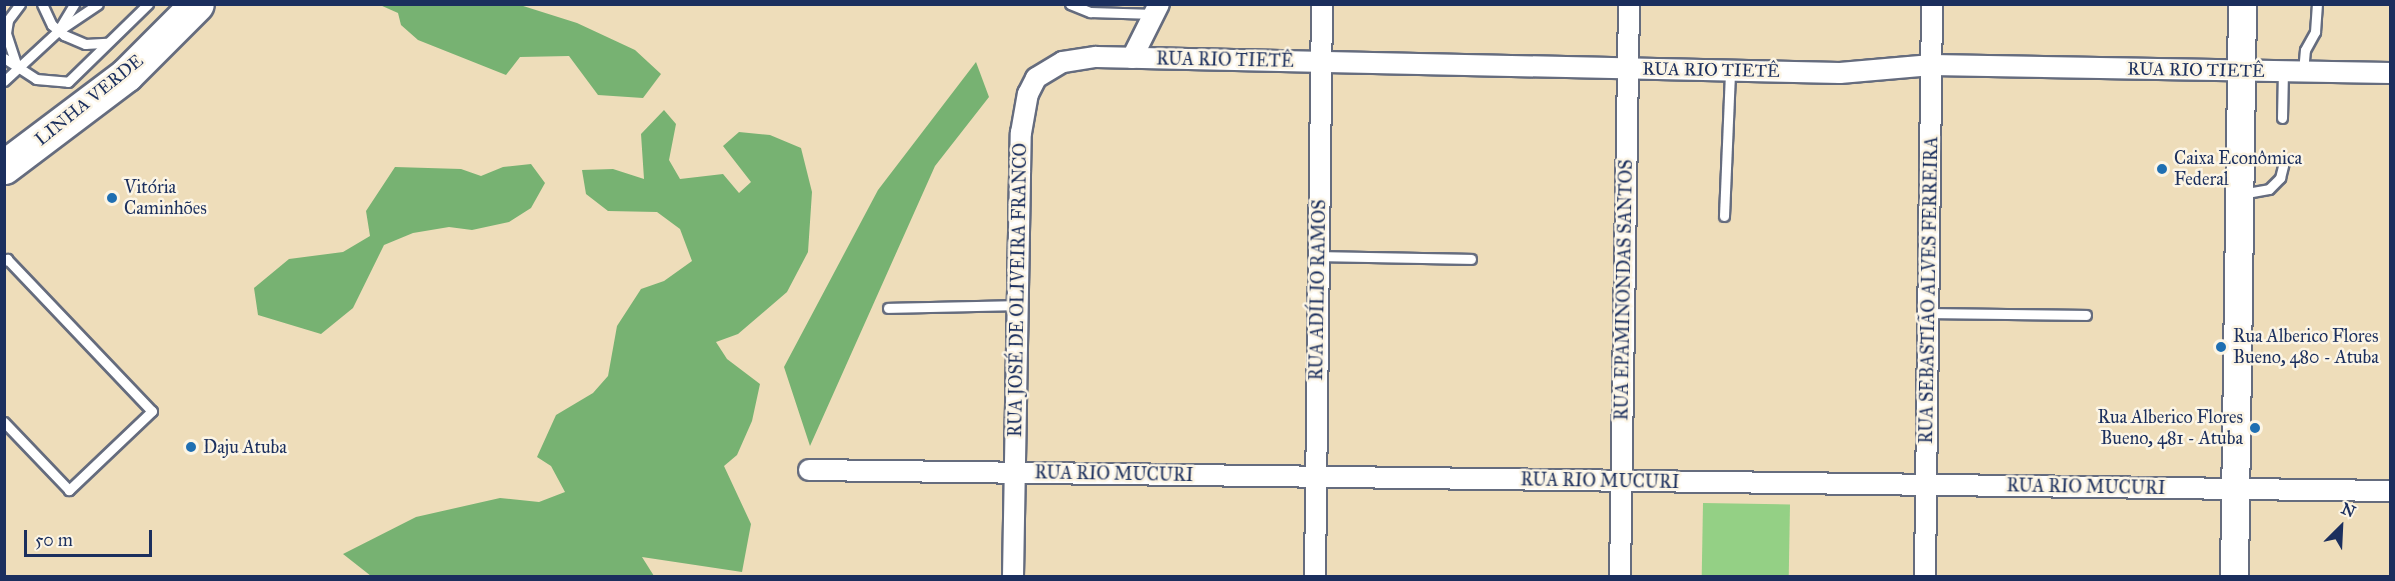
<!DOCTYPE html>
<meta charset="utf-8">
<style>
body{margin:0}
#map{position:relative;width:2395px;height:581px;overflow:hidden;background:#eeddba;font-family:"IM FELL Great Primer",serif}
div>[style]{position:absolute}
.green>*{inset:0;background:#94d085;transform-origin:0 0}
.forest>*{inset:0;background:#77b272}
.roads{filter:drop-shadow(2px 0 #656c7e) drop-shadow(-2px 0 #656c7e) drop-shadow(0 2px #656c7e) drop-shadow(0 -2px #656c7e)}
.lane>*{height:9px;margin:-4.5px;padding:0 4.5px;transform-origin:4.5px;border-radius:4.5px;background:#fff}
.street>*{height:20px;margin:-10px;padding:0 10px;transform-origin:10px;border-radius:10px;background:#fff}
.secondary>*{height:27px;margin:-13.5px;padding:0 13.5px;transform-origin:13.5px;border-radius:13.5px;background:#fff}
.highway>*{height:33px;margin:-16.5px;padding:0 16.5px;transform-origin:16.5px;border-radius:16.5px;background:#fff}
.dots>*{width:16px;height:16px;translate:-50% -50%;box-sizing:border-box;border:3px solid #fcf5e5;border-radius:50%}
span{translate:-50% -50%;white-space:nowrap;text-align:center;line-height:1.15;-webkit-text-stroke:5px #fcf5e5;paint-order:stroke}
.street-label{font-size:18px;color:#1b2f5e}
.poi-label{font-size:18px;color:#1b2f5e}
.left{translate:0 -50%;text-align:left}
.right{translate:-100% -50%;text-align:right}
.frame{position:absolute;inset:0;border:6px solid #1b2f5e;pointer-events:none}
.north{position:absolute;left:2311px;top:497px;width:60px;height:60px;-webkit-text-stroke:4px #fcf5e5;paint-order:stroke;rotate:24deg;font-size:16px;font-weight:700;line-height:24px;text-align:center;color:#1b2f5e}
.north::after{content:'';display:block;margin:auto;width:21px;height:27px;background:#1b2f5e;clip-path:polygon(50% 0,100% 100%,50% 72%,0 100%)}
.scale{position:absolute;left:24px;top:530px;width:128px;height:27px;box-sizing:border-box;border:3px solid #1b2f5e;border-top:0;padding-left:8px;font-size:18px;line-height:21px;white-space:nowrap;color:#1b2f5e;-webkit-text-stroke:4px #fcf5e5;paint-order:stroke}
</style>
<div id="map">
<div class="green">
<div style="left:1703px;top:503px;width:87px;height:73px;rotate:1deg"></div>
</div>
<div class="forest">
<div style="clip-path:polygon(380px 5px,520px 5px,577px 23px,635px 50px,661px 74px,643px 98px,598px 95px,569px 56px,520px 57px,506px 75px,418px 40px,401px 25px,398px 13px)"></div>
<div style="clip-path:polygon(976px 62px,989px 97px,935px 166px,810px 446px,784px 367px,878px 190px)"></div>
<div style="clip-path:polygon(664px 110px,676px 124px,669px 160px,680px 179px,723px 174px,739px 193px,751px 182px,723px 146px,739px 132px,770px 135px,801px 148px,812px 192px,808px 252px,787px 292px,738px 334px,716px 342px,727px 359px,760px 384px,752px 421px,737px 455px,724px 466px,751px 524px,742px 572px,642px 557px,654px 576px,371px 576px,343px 554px,416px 517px,500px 498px,539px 502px,565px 492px,551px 466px,537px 457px,556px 415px,593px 393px,608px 376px,617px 326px,641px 289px,664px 281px,692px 261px,680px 229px,657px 212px,608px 211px,586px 194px,582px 170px,613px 169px,644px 179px,641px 134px)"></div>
<div style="clip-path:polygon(531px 164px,545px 183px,531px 208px,509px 222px,472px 230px,449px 227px,413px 233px,384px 245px,353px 308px,321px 334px,258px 315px,254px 288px,289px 259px,343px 252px,370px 236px,366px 211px,395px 167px,461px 169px,481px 176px,503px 167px)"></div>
</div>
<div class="roads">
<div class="lane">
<div style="left:42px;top:4px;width:23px;rotate:65deg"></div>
<div style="left:52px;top:25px;width:16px;rotate:40deg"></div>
<div style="left:64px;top:35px;width:23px;rotate:23deg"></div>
<div style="left:85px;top:44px;width:22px;rotate:-3deg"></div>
<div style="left:1070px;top:4px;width:22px;rotate:22deg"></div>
<div style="left:1090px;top:12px;width:65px;rotate:1.8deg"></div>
<div style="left:61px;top:26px;width:26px;rotate:-59deg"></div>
<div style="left:4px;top:58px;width:38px;rotate:33deg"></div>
<div style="left:36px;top:79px;width:32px;rotate:5deg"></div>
<div style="left:68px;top:82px;width:112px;rotate:-44.3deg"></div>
<div style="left:16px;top:64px;width:33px;rotate:-108deg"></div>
<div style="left:6px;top:33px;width:13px;rotate:-81deg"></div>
<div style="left:8px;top:20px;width:20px;rotate:-53deg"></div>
<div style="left:2303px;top:72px;width:22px;rotate:-85deg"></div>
<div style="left:2305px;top:50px;width:21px;rotate:-61deg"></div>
<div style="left:2315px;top:32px;width:28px;rotate:-86deg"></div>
<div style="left:4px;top:81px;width:74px;rotate:-42.8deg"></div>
<div style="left:58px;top:31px;width:48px;rotate:-34deg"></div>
<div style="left:2282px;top:118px;width:47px;rotate:-88.8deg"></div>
<div style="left:2241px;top:194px;width:28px;rotate:-10deg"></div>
<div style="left:2269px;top:189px;width:16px;rotate:-45deg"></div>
<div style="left:2280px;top:178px;width:16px;rotate:-76deg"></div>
<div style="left:1724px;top:216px;width:146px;rotate:-87.6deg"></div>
<div style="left:1319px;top:256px;width:152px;rotate:1.1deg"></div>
<div style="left:4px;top:261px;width:4px;rotate:-34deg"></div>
<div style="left:7px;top:259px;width:210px;rotate:46.4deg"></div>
<div style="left:152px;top:411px;width:115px;rotate:136.4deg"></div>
<div style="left:69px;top:490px;width:94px;rotate:-133.7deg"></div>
<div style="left:888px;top:308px;width:130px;rotate:-1.3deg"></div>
<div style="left:1928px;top:313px;width:158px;rotate:0.7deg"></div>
</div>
<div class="street">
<div style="left:1132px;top:58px;width:60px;rotate:-63.4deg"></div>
<div style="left:809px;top:470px;width:1581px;rotate:0.76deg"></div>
<div style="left:1013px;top:576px;width:443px;rotate:-89deg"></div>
<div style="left:1021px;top:133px;width:40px;rotate:-80deg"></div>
<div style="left:1028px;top:94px;width:18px;rotate:-63deg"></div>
<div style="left:1036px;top:78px;width:31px;rotate:-31deg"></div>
<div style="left:1063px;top:62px;width:33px;rotate:-9deg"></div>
<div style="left:1096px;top:57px;width:744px;rotate:1.23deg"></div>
<div style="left:1840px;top:73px;width:92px;rotate:-5deg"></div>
<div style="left:1932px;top:65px;width:458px;rotate:1deg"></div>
<div style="left:1315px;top:576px;width:572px;rotate:-89.3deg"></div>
<div style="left:1620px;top:576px;width:572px;rotate:-89.1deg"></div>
<div style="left:1925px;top:576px;width:572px;rotate:-89.3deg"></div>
</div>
<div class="secondary">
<div style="left:2234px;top:576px;width:572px;rotate:-89.2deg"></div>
</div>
<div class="highway">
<div style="left:4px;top:167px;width:153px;rotate:-37deg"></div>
<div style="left:126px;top:75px;width:100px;rotate:-45deg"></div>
</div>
</div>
<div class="dots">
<div style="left:2162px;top:169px;background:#1f6fb2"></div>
<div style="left:112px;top:198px;background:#1f6fb2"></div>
<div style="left:2221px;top:347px;background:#1f6fb2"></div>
<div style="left:2255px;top:428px;background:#1f6fb2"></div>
<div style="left:191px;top:447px;background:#1f6fb2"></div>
</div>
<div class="street-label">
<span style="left:1225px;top:60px;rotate:1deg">RUA RIO TIETÊ</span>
<span style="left:1711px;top:70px;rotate:1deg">RUA RIO TIETÊ</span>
<span style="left:2196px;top:70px;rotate:1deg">RUA RIO TIETÊ</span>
<span style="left:89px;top:100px;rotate:-39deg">LINHA VERDE</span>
<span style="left:1018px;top:290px;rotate:-89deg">RUA JOSÉ DE OLIVEIRA FRANCO</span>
<span style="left:1318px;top:290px;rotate:-89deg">RUA ADÍLIO RAMOS</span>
<span style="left:1624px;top:290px;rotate:-89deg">RUA EPAMINONDAS SANTOS</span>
<span style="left:1929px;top:290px;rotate:-89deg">RUA SEBASTIÃO ALVES FERREIRA</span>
<span style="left:1114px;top:474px;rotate:1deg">RUA RIO MUCURI</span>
<span style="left:1600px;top:481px;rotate:1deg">RUA RIO MUCURI</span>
<span style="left:2086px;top:487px;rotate:1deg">RUA RIO MUCURI</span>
</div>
<div class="poi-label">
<span class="left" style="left:2174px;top:169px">Caixa Econômica<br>Federal</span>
<span class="left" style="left:124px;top:198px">Vitória<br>Caminhões</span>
<span class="left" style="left:2233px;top:347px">Rua Alberico Flores<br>Bueno, 480 - Atuba</span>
<span class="right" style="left:2243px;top:428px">Rua Alberico Flores<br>Bueno, 481 - Atuba</span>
<span class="left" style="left:203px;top:447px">Daju Atuba</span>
</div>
<div class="frame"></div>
<div class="north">N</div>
<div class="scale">50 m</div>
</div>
